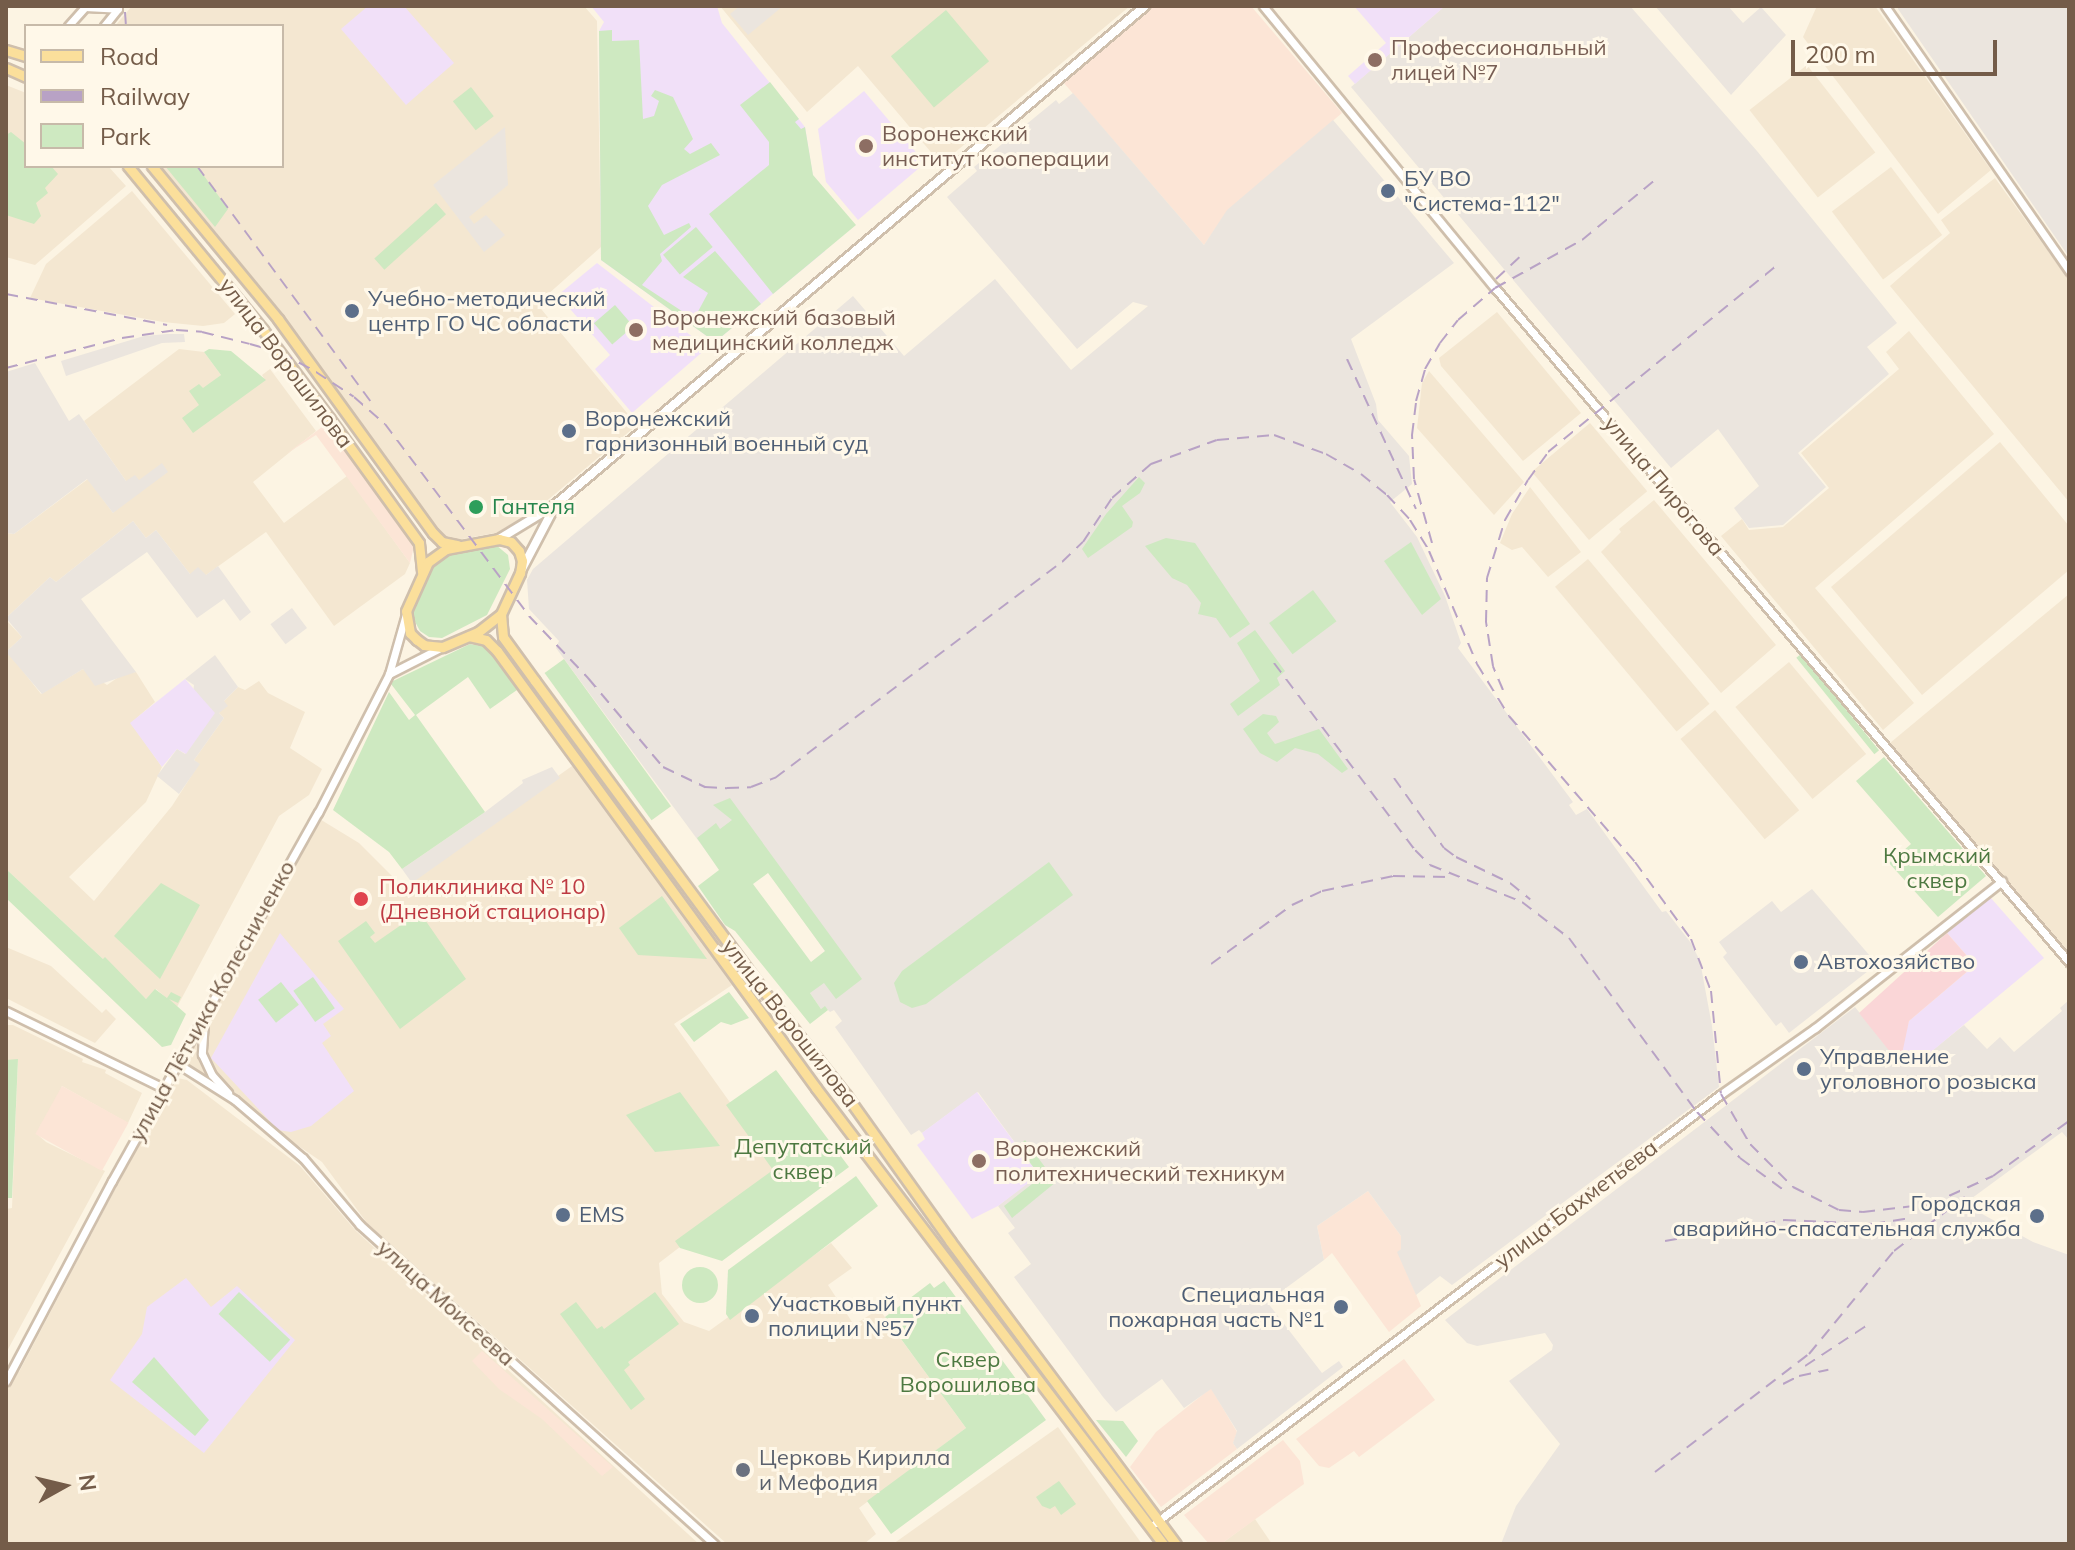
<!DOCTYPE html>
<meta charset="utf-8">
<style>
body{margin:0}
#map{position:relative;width:2075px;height:1550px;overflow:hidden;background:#fcf4e3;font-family:Mulish,sans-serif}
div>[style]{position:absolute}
.residential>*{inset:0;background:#f4e7d1;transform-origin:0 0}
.commercial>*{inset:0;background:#fce5d6;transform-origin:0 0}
.industrial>*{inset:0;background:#ebe5de;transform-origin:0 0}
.education>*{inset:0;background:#f1e0f8}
.medical>*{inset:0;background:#fad6d7}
.green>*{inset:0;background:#cee9c1;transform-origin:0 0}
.round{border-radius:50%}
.roads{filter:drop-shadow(2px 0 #cfbfac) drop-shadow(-2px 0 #cfbfac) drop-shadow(0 2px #cfbfac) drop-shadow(0 -2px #cfbfac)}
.tertiary>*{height:7px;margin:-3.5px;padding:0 3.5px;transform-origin:3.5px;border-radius:3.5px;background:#fff}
.secondary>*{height:8px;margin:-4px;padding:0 4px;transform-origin:4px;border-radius:4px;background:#fff}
.primary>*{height:9px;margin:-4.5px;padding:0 4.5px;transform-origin:4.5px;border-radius:4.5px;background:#fbdf9b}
.rail>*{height:2px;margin-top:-1px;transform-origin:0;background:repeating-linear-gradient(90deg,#b8a2c5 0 12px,transparent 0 20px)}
.dots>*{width:22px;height:22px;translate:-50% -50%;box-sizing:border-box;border:4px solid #fff8e9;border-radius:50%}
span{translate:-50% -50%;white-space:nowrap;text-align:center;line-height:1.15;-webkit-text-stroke:6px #fff8e9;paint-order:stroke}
.education-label{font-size:22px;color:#785e54}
.left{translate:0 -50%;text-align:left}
.service-label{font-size:22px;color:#4e5e75}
.right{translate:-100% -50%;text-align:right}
.street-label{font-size:22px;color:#745c49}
.leisure-label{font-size:22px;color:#27864d}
.park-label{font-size:22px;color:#4d7941}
.health-label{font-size:22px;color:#be3a42}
.worship-label{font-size:22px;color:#5b616d}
.frame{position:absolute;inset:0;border:8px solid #745c49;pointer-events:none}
.legend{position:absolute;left:24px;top:24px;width:260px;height:144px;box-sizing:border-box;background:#fff8e9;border:2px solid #c7baa9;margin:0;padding:10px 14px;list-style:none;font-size:24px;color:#745c49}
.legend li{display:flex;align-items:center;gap:16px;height:40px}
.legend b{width:40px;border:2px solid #c7baa9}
.north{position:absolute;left:24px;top:1446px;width:80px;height:80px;-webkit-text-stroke:6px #fff8e9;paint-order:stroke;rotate:82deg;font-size:22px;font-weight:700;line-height:32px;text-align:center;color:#745c49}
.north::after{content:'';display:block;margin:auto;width:28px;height:36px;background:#745c49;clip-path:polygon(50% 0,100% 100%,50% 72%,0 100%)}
.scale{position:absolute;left:1791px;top:40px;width:206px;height:36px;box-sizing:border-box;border:4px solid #745c49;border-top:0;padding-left:10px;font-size:24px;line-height:28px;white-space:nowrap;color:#745c49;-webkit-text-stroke:6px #fff8e9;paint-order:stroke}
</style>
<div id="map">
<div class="residential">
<div style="clip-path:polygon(132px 6px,584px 6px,597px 21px,601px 247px,537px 304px,637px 425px,512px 530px,457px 540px,441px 535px,277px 310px,160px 166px,282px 166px,282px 26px,115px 26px)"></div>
<div style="clip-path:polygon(720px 6px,1130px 6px,941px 164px,858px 66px,807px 112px)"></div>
<div style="clip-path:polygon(1817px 6px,1875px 6px,1991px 170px,1938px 214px,1803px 37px)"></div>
<div style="left:1807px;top:65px;width:111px;height:73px;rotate:52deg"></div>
<div style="clip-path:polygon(6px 85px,26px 93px,26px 166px,108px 166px,126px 186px,35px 265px,6px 257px)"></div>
<div style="left:1891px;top:167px;width:85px;height:74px;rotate:53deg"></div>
<div style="clip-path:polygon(1995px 178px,2069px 280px,2069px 502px,1890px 286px,1950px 233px,1941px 220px)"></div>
<div style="clip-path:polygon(132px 191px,235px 314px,224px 323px,203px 326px,163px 322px,30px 298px,46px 264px)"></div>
<div style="clip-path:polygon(1497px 312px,1581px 413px,1523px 461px,1441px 366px,1439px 358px)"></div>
<div style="clip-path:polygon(1909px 331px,1994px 434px,1815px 588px,1914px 703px,1883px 730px,1721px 536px,1742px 519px,1749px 530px,1783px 527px,1829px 488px,1801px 453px,1899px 369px,1886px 352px)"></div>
<div style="clip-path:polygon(179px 349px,204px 352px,221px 375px,203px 389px,190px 391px,265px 380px,262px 375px,270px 369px,316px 431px,253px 482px,284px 523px,347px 476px,410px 563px,405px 574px,334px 626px,266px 532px,206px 575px,190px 574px,156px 530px,146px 538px,133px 521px,56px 582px,50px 577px,6px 618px,6px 533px,14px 534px,88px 479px,113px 513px,139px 480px,126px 481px,84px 421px)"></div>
<div style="clip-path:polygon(1429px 371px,1524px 482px,1494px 515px,1417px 428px,1422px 383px)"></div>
<div style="left:1590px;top:423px;width:89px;height:76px;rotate:50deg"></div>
<div style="clip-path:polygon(2000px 442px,2069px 526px,2069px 570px,1922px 695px,1831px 587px)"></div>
<div style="clip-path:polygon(1530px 487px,1581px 552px,1548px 577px,1522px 547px,1512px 550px,1500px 543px,1512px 514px)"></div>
<div style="clip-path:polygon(1654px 500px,1776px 645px,1721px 693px,1601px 552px,1621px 532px,1619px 529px)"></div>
<div style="left:1588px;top:559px;width:189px;height:43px;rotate:50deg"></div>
<div style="clip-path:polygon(2069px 594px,2069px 955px,1890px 743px)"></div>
<div style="clip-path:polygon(6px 620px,22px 637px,7px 651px,41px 694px,83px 669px,107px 685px,123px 674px,136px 672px,155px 702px,131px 723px,162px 767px,146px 802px,69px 877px,94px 901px,172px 806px,199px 764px,194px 760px,224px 718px,219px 713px,224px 701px,238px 687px,245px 690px,259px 681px,268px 693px,305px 712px,290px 748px,322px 769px,309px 795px,279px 816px,177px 1007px,156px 989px,146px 999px,6px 869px)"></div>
<div style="left:1789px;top:662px;width:120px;height:70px;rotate:50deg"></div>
<div style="left:1715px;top:710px;width:131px;height:45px;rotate:50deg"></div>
<div style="clip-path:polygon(572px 766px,732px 985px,674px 1024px,779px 1171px,659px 1263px,662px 1294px,684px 1322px,709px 1331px,831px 1243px,852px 1268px,828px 1285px,854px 1325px,879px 1309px,966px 1428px,859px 1508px,876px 1534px,864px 1544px,727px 1544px,367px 1223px,322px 1162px,281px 1134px,231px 1092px,192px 1070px,187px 1062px,187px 1053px,318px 818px,359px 843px,403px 887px)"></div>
<div style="clip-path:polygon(6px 947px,51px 966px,102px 1013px,106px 1009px,116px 1019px,95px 1043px,6px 998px)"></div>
<div style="clip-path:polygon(6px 1025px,13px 1025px,83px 1059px,82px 1062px,106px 1070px,105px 1073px,142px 1093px,128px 1123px,62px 1086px,45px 1124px,41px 1124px,37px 1134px,46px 1142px,105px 1171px,6px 1353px,6px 1209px,12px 1208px,18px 1060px,6px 1060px)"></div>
<div style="clip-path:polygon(177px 1078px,187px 1080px,300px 1166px,356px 1231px,699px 1544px,6px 1544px,6px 1368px,19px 1372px,171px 1083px)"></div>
<div style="clip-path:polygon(1058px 1427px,1142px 1544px,893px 1544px)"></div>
<div style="clip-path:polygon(1255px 1519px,1272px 1544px,1221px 1544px)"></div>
</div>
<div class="commercial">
<div style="clip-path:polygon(1152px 6px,1251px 6px,1342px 113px,1228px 210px,1204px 245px,1063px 82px)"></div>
<div style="clip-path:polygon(322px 427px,327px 427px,414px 546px,410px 563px,316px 435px,286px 454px)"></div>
<div style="left:62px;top:1086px;width:76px;height:55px;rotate:29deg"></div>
<div style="clip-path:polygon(1368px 1191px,1401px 1236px,1401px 1249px,1398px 1252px,1421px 1306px,1389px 1332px,1332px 1253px,1324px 1260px,1317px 1226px)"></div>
<div style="clip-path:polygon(482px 1351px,613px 1467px,602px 1476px,542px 1419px,499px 1389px,472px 1361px)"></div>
<div style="clip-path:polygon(1404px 1359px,1435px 1400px,1359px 1457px,1354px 1451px,1329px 1468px,1319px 1466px,1296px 1439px)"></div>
<div style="clip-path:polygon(1211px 1388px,1237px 1432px,1233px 1443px,1237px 1449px,1161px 1507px,1130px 1467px,1156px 1432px)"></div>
<div style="clip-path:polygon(1283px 1440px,1300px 1461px,1304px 1484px,1221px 1544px,1209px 1544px,1184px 1515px)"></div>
</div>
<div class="industrial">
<div style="clip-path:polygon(740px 6px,783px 6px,748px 35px,730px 14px)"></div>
<div style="clip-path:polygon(1445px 6px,1630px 6px,1757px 151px,1897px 323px,1867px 347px,1889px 374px,1798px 453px,1826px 487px,1783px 525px,1749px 528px,1734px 508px,1759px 486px,1718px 429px,1671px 468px,1351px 87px)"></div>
<div style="clip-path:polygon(1655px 6px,1728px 6px,1743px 23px,1761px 7px,1786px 35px,1731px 95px)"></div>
<div style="clip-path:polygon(1898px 6px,2069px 6px,2069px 257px,1898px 9px)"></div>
<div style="clip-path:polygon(1073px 93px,1204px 245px,1227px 210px,1333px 120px,1454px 263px,1351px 339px,1376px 404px,1378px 420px,1409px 456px,1412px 484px,1390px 502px,1417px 537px,1445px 596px,1461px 643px,1458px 648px,1573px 802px,1569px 805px,1576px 815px,1587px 809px,1662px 912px,1666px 911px,1691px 943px,1700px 961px,1712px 1026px,1719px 1087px,1452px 1285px,1440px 1276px,1416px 1295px,1397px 1252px,1401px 1249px,1401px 1236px,1368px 1191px,1317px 1226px,1324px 1260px,1267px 1302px,1322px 1373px,1339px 1361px,1343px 1367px,1237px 1449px,1233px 1443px,1237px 1431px,1211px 1389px,1184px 1408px,1162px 1379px,1116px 1412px,1103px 1397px,1014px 1277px,1031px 1264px,1008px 1233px,1015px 1228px,998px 1206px,1038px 1174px,978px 1092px,922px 1133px,919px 1130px,911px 1135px,835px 1027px,842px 1021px,834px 1010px,830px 1012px,825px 1007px,821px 1009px,810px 993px,825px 951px,769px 873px,720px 870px,556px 648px,559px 641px,529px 609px,527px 580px,533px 569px,853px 296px,904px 356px,995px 279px,1071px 370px,1148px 306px,1133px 302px,1077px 349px,947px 197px,977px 171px,974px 167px,1056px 100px,1059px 104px)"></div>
<div style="clip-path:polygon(505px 127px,508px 185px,469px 217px,474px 224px,486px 215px,505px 235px,484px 252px,433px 185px)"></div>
<div style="clip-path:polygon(167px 334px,184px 334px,185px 342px,162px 343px,66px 376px,61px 361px,144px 336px)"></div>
<div style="clip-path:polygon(35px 363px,69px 421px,79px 414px,126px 481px,135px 475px,139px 480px,162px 463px,168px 472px,113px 513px,87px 479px,14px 534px,6px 533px,6px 372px)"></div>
<div style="clip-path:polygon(133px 521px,146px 538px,156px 530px,190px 574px,198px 567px,206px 575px,218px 566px,251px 612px,240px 621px,224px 599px,197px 618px,147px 552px,81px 599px,136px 672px,95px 686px,83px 669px,42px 694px,6px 652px,22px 637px,6px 618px,50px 577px,56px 582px)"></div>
<div style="left:292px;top:608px;width:25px;height:27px;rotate:53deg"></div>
<div style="clip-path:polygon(215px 655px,238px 687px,224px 701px,228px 706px,219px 713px,224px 718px,194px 760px,200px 764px,179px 794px,157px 776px,177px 749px,185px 754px,194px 685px,185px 679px)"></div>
<div style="clip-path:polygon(552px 767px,560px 778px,412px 883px,402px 869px,485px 812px,523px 783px,522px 780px)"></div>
<div style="clip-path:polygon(1812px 889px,1877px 964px,1789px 1033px,1781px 1022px,1776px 1026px,1723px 957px,1727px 953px,1719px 942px,1772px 901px,1781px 912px)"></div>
<div style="clip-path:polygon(2069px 1000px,2069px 1140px,2062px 1132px,1964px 1204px,2033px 1242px,2069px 1255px,2069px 1544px,1501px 1544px,1516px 1506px,1560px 1444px,1509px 1381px,1552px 1350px,1553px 1345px,1545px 1333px,1477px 1346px,1467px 1343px,1445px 1320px,1855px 1007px,1895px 1057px,1902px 1054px,1913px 1066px,1964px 1025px,1987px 1049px,2000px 1037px,2014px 1052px,2062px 1011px,2060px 1008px)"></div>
</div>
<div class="education">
<div style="clip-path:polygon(368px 6px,404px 6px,454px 63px,406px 105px,341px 29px)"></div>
<div style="clip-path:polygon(591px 6px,717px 6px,722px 23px,805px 127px,825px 251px,715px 342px,601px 260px,599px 31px,604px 22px)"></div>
<div style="clip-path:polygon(1354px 6px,1445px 6px,1355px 84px,1348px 76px,1386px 43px)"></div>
<div style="clip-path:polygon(864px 91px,925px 163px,858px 220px,826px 182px,818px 129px)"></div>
<div style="clip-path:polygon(597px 263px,707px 348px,632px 413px,595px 369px,610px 355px,558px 295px)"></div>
<div style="clip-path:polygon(185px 679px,215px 713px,186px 754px,177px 749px,162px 767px,130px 723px)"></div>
<div style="clip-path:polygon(1990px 897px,2044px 958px,1913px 1067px,1900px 1052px,1909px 1021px,1975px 965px,1947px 933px)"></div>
<div style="clip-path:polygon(280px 933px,344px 1009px,323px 1024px,331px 1036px,322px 1043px,354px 1091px,311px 1126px,291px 1132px,278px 1130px,211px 1058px)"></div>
<div style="clip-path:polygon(977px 1092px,1039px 1175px,998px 1206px,972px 1219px,917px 1145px,925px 1139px,922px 1133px)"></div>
<div style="clip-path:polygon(186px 1278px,211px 1307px,237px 1286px,295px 1340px,204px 1453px,110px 1380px,142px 1334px,147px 1307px)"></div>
</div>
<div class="medical">
<div style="clip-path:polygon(1947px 933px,1975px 965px,1909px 1021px,1902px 1054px,1895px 1058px,1859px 1013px)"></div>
</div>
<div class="green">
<div style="left:946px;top:10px;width:67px;height:72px;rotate:50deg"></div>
<div style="clip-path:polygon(612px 30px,612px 41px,639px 40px,643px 119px,654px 116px,659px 101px,651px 96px,655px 90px,673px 97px,693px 139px,684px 149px,690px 154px,711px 143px,720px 155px,662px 185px,648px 206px,664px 235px,689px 223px,691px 227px,660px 254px,662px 261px,642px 285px,694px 319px,708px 293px,683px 277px,715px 251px,761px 304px,715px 342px,601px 260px,599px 31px)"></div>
<div style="clip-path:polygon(770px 82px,799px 119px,795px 122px,801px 129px,805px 127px,813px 175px,856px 225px,773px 294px,709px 214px,769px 165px,769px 142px,740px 105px)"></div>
<div style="left:471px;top:87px;width:37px;height:23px;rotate:52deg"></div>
<div style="clip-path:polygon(11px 132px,26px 144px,26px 166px,51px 166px,58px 174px,45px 188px,48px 193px,36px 203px,41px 216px,34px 224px,6px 215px,6px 135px)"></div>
<div style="clip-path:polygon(165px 166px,197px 166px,228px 209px,215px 227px)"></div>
<div style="left:436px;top:203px;width:15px;height:83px;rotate:48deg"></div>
<div style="left:696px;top:227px;width:26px;height:43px;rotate:50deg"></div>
<div style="left:615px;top:305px;width:28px;height:28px;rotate:49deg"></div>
<div style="clip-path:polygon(209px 349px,231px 351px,266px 380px,193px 433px,182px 418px,199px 405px,189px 391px,199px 384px,203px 388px,221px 375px,204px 352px)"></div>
<div style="clip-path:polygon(1139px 477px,1145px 483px,1140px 493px,1122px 506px,1133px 522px,1132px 527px,1088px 558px,1082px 549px,1106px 514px)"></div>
<div style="clip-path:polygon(1166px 538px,1195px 543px,1250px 624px,1230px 638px,1216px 618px,1198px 614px,1201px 603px,1187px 585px,1172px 578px,1145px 546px)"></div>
<div style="clip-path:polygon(1411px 542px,1441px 599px,1422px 615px,1384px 561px)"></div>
<div style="clip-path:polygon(496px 545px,508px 555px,510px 569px,487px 615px,442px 638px,429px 637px,420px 631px,412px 616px,414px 605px,426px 576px,437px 561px,447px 554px)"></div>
<div style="left:1313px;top:590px;width:39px;height:55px;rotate:53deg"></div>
<div style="clip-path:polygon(1255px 630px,1285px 671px,1277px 678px,1280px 685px,1238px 716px,1230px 704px,1260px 681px,1237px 643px)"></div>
<div style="clip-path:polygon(470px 644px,488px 647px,517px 690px,490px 709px,468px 677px,416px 715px,485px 812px,402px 869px,389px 852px,333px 810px,389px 692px,409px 720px,415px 715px,391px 684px,393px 681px)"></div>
<div style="left:1801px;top:654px;width:124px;height:6px;rotate:51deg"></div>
<div style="left:564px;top:659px;width:182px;height:24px;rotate:54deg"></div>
<div style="clip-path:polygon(1263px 714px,1276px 716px,1279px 722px,1267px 733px,1275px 744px,1319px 729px,1348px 769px,1342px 773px,1318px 754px,1295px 748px,1277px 762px,1260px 753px,1243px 729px)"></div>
<div style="clip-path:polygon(1884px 757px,1986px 876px,1938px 917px,1889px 863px,1911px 844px,1856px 781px)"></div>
<div style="clip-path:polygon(evenodd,730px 798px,862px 979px,836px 999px,824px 983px,810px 993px,821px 1009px,825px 1006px,828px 1010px,810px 1024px,735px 931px,725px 925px,698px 886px,719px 870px,697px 838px,716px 823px,720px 829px,732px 820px,713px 805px,730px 798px,768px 873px,825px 951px,811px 962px,753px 884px,768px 873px)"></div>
<div style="clip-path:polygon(1049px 862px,1073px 895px,926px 1004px,912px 1008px,900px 1002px,894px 983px,902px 971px)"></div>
<div style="clip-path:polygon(6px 869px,103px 959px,105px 957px,146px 999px,155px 989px,167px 998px,171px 992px,181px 997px,178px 1003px,169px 999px,186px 1014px,171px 1045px,162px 1047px,6px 898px)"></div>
<div style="clip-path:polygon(161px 883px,200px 905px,160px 979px,114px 936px)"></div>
<div style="clip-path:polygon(662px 896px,707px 959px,638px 955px,619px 928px)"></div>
<div style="clip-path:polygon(407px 909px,414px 919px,421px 914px,466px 979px,400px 1029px,338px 941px,366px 921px,375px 933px,370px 937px,375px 943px,401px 925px,396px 917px)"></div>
<div style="left:313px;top:977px;width:38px;height:24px;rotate:55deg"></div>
<div style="left:281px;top:982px;width:29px;height:29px;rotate:52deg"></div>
<div style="clip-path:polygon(729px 992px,749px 1018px,731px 1025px,721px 1022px,694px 1042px,680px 1024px)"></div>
<div style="clip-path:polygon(18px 1059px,12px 1198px,6px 1198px,6px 1060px)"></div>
<div style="clip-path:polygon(776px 1070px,849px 1167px,722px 1261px,680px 1248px,675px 1241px,773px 1170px,726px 1105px)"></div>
<div style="clip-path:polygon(680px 1092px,720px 1146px,655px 1152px,626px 1115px)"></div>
<div style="clip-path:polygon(1025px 1140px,1056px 1182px,1012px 1218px,1004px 1206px,1041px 1177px,1018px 1147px)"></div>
<div style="clip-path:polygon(856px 1176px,878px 1206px,730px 1320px,726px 1314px,728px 1270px)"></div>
<div class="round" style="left:682px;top:1267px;width:36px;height:36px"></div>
<div style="clip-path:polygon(944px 1281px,1046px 1420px,891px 1534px,867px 1501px,966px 1428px,885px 1317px,930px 1283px,934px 1288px)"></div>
<div style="left:239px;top:1292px;width:70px;height:30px;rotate:43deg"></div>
<div style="clip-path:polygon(655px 1292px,679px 1324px,628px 1362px,630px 1365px,624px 1370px,645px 1399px,631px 1410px,560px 1314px,576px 1302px,597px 1329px,602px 1326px,604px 1329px)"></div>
<div style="clip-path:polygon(154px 1357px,209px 1420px,195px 1436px,132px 1382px)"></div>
<div style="clip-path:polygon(1096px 1420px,1123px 1421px,1138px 1441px,1126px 1457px)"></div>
<div style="clip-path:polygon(1059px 1481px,1076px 1504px,1061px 1515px,1055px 1506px,1050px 1509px,1042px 1506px,1036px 1497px)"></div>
</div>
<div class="roads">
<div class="tertiary">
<div style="left:1263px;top:6px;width:365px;rotate:50.6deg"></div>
<div style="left:1495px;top:288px;width:885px;rotate:49.58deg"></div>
<div style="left:1885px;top:6px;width:323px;rotate:55.2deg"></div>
<div style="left:68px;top:26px;width:25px;rotate:-48deg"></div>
<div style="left:85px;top:7px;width:33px;rotate:3deg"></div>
<div style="left:104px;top:26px;width:22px;rotate:-51deg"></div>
<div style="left:389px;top:674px;width:57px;rotate:-27deg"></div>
<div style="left:6px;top:1011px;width:175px;rotate:26.1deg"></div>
<div style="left:204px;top:1022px;width:32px;rotate:94deg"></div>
<div style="left:202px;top:1054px;width:23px;rotate:65deg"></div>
<div style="left:212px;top:1075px;width:24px;rotate:48deg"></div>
<div style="left:178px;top:1064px;width:67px;rotate:32.3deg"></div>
<div style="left:235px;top:1100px;width:89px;rotate:40.5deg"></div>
<div style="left:303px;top:1158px;width:88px;rotate:49.6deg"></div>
<div style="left:360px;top:1225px;width:477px;rotate:42deg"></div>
<div style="left:6px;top:1381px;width:226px;rotate:-62.1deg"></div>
<div style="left:112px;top:1181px;width:422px;rotate:-60.8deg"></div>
<div style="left:318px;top:813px;width:156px;rotate:-62.9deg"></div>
<div style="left:389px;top:674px;width:62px;rotate:-74.2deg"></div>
<div style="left:1150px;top:1527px;width:717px;rotate:-37.17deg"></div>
<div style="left:1721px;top:1094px;width:115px;rotate:-35.1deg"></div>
<div style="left:1815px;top:1028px;width:238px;rotate:-38.2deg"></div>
</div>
<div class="secondary">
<div style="left:499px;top:539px;width:66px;rotate:-31.3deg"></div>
<div style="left:555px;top:505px;width:773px;rotate:-40.22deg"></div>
<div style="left:522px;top:569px;width:71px;rotate:-62.4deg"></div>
</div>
<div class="primary">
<div style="left:6px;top:50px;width:21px;rotate:17deg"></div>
<div style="left:6px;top:68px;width:22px;rotate:24deg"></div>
<div style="left:128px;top:166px;width:212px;rotate:50.5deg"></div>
<div style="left:263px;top:330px;width:110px;rotate:53.1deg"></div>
<div style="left:329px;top:418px;width:154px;rotate:54.2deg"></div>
<div style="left:419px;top:543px;width:29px;rotate:84deg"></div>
<div style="left:152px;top:166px;width:198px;rotate:50.5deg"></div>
<div style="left:278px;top:319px;width:264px;rotate:54.1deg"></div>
<div style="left:433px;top:533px;width:13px;rotate:45deg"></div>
<div style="left:442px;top:542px;width:16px;rotate:11deg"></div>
<div style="left:499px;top:539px;width:12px;rotate:14deg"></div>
<div style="left:511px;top:542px;width:12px;rotate:48deg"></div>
<div style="left:519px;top:551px;width:10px;rotate:73deg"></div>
<div style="left:522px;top:561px;width:12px;rotate:99deg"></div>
<div style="left:520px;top:573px;width:45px;rotate:114.9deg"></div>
<div style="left:501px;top:614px;width:29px;rotate:142deg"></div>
<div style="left:478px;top:632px;width:39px;rotate:157deg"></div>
<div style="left:442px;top:647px;width:18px;rotate:-174deg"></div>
<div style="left:424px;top:645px;width:9px;rotate:-144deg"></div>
<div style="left:417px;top:640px;width:10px;rotate:-135deg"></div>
<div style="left:410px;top:633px;width:22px;rotate:-100deg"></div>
<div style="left:406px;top:611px;width:54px;rotate:-65.8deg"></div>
<div style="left:428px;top:562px;width:22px;rotate:-36deg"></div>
<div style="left:446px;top:549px;width:54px;rotate:-10.7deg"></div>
<div style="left:501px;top:614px;width:23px;rotate:85deg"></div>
<div style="left:503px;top:637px;width:54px;rotate:54deg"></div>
<div style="left:535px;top:681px;width:376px;rotate:53.6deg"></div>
<div style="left:758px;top:984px;width:142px;rotate:51.6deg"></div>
<div style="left:846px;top:1095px;width:179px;rotate:54.5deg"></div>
<div style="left:950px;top:1241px;width:378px;rotate:53.3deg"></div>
<div style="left:469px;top:636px;width:17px;rotate:13deg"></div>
<div style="left:486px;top:640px;width:16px;rotate:45deg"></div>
<div style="left:497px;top:651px;width:541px;rotate:53.87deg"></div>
<div style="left:816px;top:1088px;width:573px;rotate:52.73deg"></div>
</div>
</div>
<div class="rail">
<div style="left:125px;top:12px;width:14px;rotate:86deg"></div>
<div style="left:197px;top:166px;width:292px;rotate:53.6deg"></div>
<div style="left:1496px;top:279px;width:33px;rotate:-43deg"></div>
<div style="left:6px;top:294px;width:164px;rotate:10.9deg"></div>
<div style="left:1347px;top:359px;width:165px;rotate:65.3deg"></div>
<div style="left:6px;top:368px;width:120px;rotate:-14.5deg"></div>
<div style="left:122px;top:338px;width:55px;rotate:-8.4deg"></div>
<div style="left:176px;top:330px;width:26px;rotate:4deg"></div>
<div style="left:202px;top:332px;width:49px;rotate:14deg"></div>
<div style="left:250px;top:344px;width:32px;rotate:16deg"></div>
<div style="left:281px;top:353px;width:40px;rotate:28deg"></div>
<div style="left:316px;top:372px;width:45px;rotate:33.3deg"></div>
<div style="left:354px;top:397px;width:41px;rotate:41.1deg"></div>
<div style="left:385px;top:424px;width:240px;rotate:53.1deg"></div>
<div style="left:529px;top:616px;width:86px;rotate:46.4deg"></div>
<div style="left:588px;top:678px;width:116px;rotate:49.9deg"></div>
<div style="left:663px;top:767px;width:47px;rotate:25.5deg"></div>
<div style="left:705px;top:787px;width:22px;rotate:3deg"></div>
<div style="left:727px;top:788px;width:24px;rotate:-2deg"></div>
<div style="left:751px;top:787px;width:26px;rotate:-21deg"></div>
<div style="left:775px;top:778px;width:359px;rotate:-37deg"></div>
<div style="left:1062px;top:562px;width:29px;rotate:-44deg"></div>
<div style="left:1083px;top:542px;width:53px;rotate:-56.6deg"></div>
<div style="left:1112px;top:498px;width:52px;rotate:-41.1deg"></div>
<div style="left:1151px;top:464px;width:70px;rotate:-20deg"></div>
<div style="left:1217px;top:440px;width:57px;rotate:-5deg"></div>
<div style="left:1274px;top:435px;width:55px;rotate:20.1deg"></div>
<div style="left:1326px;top:454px;width:40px;rotate:29.7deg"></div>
<div style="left:1361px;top:474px;width:33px;rotate:39deg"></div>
<div style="left:1387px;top:495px;width:34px;rotate:47deg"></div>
<div style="left:1410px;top:520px;width:36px;rotate:58deg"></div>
<div style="left:1429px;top:551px;width:123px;rotate:67deg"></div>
<div style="left:1477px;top:664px;width:61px;rotate:58.4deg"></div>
<div style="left:1509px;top:716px;width:193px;rotate:49.2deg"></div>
<div style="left:1635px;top:862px;width:95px;rotate:54deg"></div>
<div style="left:1691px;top:939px;width:56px;rotate:69deg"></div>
<div style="left:1711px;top:991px;width:103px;rotate:84.5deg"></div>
<div style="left:1721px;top:1094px;width:58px;rotate:59.9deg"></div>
<div style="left:1750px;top:1144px;width:61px;rotate:45deg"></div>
<div style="left:1793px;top:1187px;width:51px;rotate:26.6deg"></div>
<div style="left:1839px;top:1210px;width:24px;rotate:5deg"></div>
<div style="left:1863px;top:1212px;width:68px;rotate:-6.7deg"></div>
<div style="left:1931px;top:1204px;width:68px;rotate:-24.3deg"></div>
<div style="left:1993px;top:1176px;width:94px;rotate:-35.9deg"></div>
<div style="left:1432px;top:543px;width:66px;rotate:-105.7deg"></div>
<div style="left:1414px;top:479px;width:44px;rotate:-92.6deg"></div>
<div style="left:1412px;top:435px;width:34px;rotate:-83deg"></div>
<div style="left:1416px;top:401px;width:33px;rotate:-74deg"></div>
<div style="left:1425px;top:369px;width:30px;rotate:-60deg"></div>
<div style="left:1440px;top:343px;width:29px;rotate:-52deg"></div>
<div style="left:1458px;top:320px;width:49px;rotate:-40.9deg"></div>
<div style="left:1495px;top:288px;width:99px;rotate:-28.9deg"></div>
<div style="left:1582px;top:240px;width:94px;rotate:-39.4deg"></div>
<div style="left:1274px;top:663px;width:234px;rotate:53deg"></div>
<div style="left:1415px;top:850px;width:21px;rotate:45deg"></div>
<div style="left:1430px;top:865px;width:99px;rotate:21.9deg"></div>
<div style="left:1522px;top:902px;width:59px;rotate:37.5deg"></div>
<div style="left:1569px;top:938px;width:216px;rotate:53.7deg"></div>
<div style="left:1697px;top:1112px;width:63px;rotate:46.9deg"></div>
<div style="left:1740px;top:1158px;width:56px;rotate:36.3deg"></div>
<div style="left:1503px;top:690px;width:26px;rotate:-113deg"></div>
<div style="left:1493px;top:666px;width:45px;rotate:-99deg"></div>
<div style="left:1486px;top:622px;width:44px;rotate:-88.7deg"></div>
<div style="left:1487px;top:578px;width:61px;rotate:-72.8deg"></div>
<div style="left:1505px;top:520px;width:46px;rotate:-60.1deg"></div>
<div style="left:1528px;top:480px;width:34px;rotate:-54deg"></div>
<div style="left:1548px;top:452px;width:299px;rotate:-39.2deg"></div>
<div style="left:1394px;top:778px;width:86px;rotate:54.5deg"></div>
<div style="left:1444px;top:848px;width:15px;rotate:37deg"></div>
<div style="left:1456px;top:857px;width:60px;rotate:25.7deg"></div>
<div style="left:1510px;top:883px;width:26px;rotate:39deg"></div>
<div style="left:1211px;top:964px;width:100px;rotate:-36.1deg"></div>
<div style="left:1292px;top:905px;width:33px;rotate:-25deg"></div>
<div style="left:1322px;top:891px;width:73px;rotate:-11.9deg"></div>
<div style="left:1393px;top:876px;width:56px;rotate:1deg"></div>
<div style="left:1665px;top:1241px;width:121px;rotate:-10deg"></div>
<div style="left:1784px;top:1220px;width:89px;rotate:2.6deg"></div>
<div style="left:1873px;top:1224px;width:33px;rotate:-9deg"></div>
<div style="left:1805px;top:1366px;width:77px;rotate:-33.3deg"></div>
<div style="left:1783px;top:1384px;width:18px;rotate:-27deg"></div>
<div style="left:1799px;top:1376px;width:30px;rotate:-12deg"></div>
<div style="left:1655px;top:1472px;width:194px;rotate:-37.5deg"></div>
<div style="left:1809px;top:1354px;width:134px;rotate:-50.5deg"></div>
<div style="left:1894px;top:1251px;width:89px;rotate:-37.3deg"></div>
</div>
<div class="dots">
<div style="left:1375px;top:60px;background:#8d6e63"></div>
<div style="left:866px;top:146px;background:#8d6e63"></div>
<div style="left:1388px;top:191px;background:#5c6f8a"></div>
<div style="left:352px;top:311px;background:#5c6f8a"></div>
<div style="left:636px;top:330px;background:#8d6e63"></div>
<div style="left:569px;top:431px;background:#5c6f8a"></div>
<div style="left:476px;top:507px;background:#2e9e5b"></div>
<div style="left:361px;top:899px;background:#e0444e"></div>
<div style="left:1801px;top:962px;background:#5c6f8a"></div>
<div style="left:1804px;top:1069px;background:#5c6f8a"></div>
<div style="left:979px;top:1161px;background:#8d6e63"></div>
<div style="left:563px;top:1215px;background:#5c6f8a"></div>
<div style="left:2037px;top:1216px;background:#5c6f8a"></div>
<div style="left:1341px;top:1307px;background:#5c6f8a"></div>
<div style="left:752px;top:1316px;background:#5c6f8a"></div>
<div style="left:743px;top:1470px;background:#6b7280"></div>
</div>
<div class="education-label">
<span class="left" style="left:1391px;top:60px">Профессиональный<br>лицей №7</span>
<span class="left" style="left:882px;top:146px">Воронежский<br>институт кооперации</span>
<span class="left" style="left:652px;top:330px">Воронежский базовый<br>медицинский колледж</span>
<span class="left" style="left:995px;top:1161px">Воронежский<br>политехнический техникум</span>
</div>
<div class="service-label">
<span class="left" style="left:1404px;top:191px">БУ ВО<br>"Система-112"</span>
<span class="left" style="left:368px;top:311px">Учебно-методический<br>центр ГО ЧС области</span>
<span class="left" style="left:585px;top:431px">Воронежский<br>гарнизонный военный суд</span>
<span class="left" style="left:1817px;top:962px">Автохозяйство</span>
<span class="left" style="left:1820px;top:1069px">Управление<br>уголовного розыска</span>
<span class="right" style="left:2021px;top:1216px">Городская<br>аварийно-спасательная служба</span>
<span class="left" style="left:579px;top:1215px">EMS</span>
<span class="right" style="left:1325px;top:1307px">Специальная<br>пожарная часть №1</span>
<span class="left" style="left:768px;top:1316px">Участковый пункт<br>полиции №57</span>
</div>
<div class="street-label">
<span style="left:286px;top:363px;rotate:53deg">улица Ворошилова</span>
<span style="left:1664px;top:486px;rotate:50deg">улица Пирогова</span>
<span style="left:212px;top:1001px;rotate:-61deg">улица Лётчика Колесниченко</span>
<span style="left:790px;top:1023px;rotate:52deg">улица Ворошилова</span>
<span style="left:1576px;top:1204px;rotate:-37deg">улица Бахметьева</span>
<span style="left:446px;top:1303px;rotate:42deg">улица Моисеева</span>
</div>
<div class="leisure-label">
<span class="left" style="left:492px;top:507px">Гантеля</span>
</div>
<div class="park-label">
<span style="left:1937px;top:868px">Крымский<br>сквер</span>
<span style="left:803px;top:1159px">Депутатский<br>сквер</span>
<span style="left:968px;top:1372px">Сквер<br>Ворошилова</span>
</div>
<div class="health-label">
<span class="left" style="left:379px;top:899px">Поликлиника № 10<br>(Дневной стационар)</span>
</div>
<div class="worship-label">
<span class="left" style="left:759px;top:1470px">Церковь Кирилла<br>и Мефодия</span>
</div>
<div class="frame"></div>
<ul class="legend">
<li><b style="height:10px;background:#fbdf9b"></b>Road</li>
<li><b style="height:10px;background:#b8a2c5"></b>Railway</li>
<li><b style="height:22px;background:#cee9c1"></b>Park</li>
</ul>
<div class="north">N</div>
<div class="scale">200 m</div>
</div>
